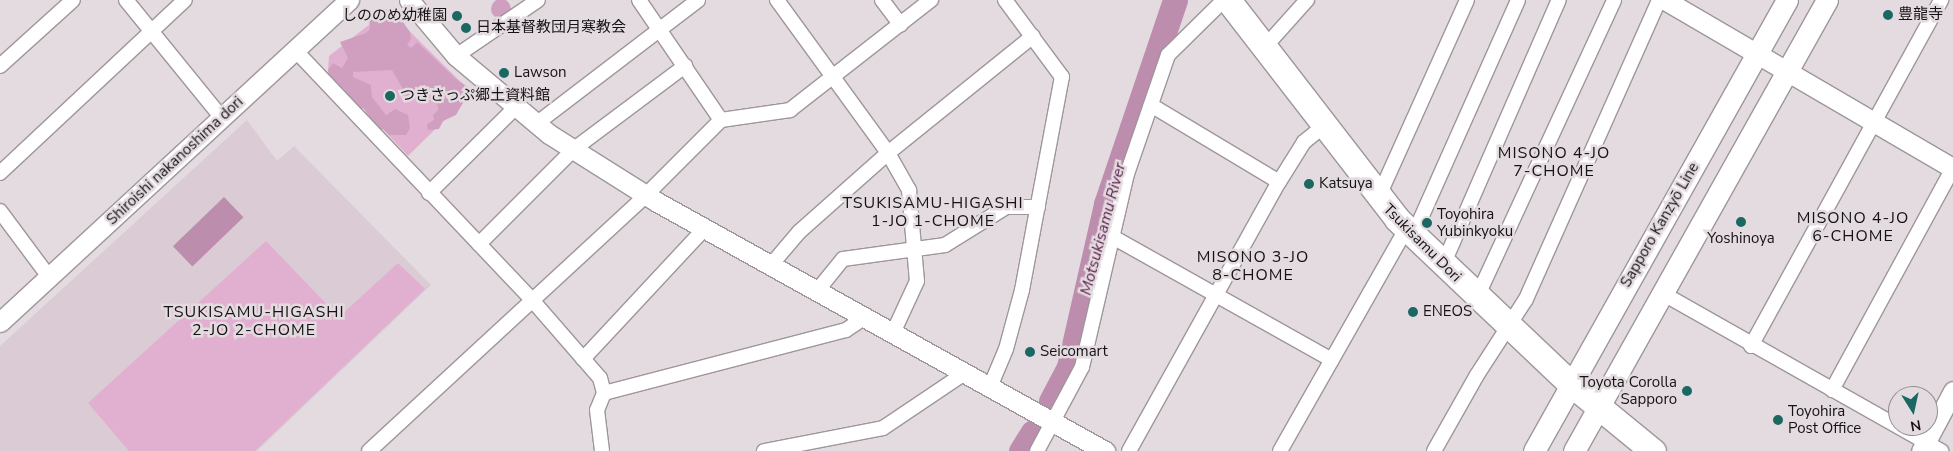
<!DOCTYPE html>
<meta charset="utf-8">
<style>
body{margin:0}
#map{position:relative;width:1953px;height:451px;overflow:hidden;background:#e4dbe0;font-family:"Nunito Sans","Noto Sans JP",sans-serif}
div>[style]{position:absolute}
.built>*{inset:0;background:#dacbd4}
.green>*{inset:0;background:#e1b0d0}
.forest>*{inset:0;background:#d09fbf}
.round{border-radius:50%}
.water>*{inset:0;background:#bd8dad;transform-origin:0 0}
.river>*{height:25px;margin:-12.5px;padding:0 12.5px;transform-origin:12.5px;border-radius:12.5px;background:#bd8dad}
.roads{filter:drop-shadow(1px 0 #9e969b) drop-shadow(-1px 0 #9e969b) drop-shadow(0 1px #9e969b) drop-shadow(0 -1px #9e969b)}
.street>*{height:14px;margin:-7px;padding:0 7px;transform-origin:7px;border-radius:7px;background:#fff}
.secondary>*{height:19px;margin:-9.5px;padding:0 9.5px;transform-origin:9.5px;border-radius:9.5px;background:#fff}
.primary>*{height:21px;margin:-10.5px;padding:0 10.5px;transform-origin:10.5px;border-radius:10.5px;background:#fff}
.highway>*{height:25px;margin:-12.5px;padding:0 12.5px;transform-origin:12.5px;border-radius:12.5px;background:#fff}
.dots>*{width:14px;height:14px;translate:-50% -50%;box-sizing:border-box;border:2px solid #e4dbe0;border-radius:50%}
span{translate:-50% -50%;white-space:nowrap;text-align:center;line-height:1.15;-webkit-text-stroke:5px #e4dbe0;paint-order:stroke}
.poi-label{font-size:15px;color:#151214}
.left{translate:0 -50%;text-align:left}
.right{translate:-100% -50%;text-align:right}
.street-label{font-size:15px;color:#151214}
.neighbourhood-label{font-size:16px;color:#151214;letter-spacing:1px}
.water-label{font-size:16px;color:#5b214b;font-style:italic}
.north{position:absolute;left:1888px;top:386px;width:50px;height:50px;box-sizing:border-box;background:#e4dbe0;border:1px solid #918b8e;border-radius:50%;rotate:170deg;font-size:14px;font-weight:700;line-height:20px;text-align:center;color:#151214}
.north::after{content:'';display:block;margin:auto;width:18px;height:22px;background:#1b6863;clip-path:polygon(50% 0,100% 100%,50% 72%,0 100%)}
</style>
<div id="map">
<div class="built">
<div style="clip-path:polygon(247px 120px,277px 161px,294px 146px,431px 285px,257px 451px,0 451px,0 346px)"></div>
</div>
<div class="green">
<div style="clip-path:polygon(388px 10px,472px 93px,408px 156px,328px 70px,329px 56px)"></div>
<div style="clip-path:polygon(266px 241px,339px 317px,398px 263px,425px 289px,255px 451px,129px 451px,88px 403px)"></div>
</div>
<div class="forest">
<div class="round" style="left:491px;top:-1px;width:20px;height:20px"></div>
<div style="clip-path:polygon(380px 9px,392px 9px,398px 15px,410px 32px,411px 39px,407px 45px,411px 48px,417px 42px,456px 79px,471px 89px,470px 99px,464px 101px,456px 115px,443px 121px,439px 129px,428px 130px,427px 124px,434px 120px,433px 115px,438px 110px,437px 97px,427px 99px,423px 93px,408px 98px,392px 70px,353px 72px,353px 77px,371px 85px,372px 97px,386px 115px,395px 109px,408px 115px,410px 128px,406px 135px,389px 135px,383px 129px,379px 131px,364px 109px,349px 103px,344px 89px,329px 80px,328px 70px,333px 63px,342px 68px,348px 58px,340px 42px,366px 33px,370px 29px,369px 17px)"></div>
</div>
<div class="water">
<div style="left:224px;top:197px;width:28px;height:71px;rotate:46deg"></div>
</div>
<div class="river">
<div style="left:1051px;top:401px;width:38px;rotate:-62deg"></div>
<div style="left:1069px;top:367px;width:167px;rotate:-77.2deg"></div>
<div style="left:1106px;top:204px;width:215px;rotate:-71.3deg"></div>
<div style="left:1021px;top:451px;width:22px;rotate:-58deg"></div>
</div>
<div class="roads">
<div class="street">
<div style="left:126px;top:0;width:152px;rotate:50.9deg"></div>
<div style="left:639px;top:0;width:145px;rotate:55.7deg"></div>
<div style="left:777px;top:0;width:189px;rotate:54deg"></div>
<div style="left:888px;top:153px;width:43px;rotate:60.4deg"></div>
<div style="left:909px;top:190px;width:91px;rotate:85deg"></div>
<div style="left:917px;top:281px;width:57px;rotate:114.8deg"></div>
<div style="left:882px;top:0;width:31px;rotate:53deg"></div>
<div style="left:1263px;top:49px;width:66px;rotate:-48.1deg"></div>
<div style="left:295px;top:50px;width:346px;rotate:46.5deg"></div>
<div style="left:533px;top:301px;width:102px;rotate:49deg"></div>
<div style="left:600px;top:378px;width:16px;rotate:75deg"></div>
<div style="left:604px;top:393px;width:18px;rotate:112deg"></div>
<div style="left:597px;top:410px;width:41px;rotate:83deg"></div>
<div style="left:456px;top:56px;width:99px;rotate:-34.3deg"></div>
<div style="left:0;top:66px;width:98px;rotate:-42.1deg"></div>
<div style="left:1151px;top:105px;width:149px;rotate:31deg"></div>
<div style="left:536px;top:124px;width:204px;rotate:-37.4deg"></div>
<div style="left:0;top:173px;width:253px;rotate:-43.1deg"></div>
<div style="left:429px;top:193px;width:122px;rotate:-44.7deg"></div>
<div style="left:1378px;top:198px;width:217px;rotate:-65.8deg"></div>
<div style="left:0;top:211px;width:82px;rotate:53.4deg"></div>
<div style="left:1111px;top:236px;width:253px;rotate:29.3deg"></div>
<div style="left:1413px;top:236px;width:258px;rotate:-66deg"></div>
<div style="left:479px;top:244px;width:134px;rotate:-45deg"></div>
<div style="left:574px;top:149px;width:139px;rotate:-36.8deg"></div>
<div style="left:771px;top:265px;width:43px;rotate:-49.7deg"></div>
<div style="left:799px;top:232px;width:119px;rotate:-41.6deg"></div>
<div style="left:888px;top:153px;width:186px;rotate:-38.9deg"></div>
<div style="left:1443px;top:265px;width:289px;rotate:-66.4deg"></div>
<div style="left:817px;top:291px;width:41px;rotate:-50.9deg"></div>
<div style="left:843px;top:259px;width:103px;rotate:-7.8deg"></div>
<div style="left:945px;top:245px;width:72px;rotate:-31.9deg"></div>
<div style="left:1006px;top:207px;width:32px"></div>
<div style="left:1662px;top:293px;width:321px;rotate:29.5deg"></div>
<div style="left:1477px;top:297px;width:327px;rotate:-65.2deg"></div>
<div style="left:1751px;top:346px;width:395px;rotate:-61.2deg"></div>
<div style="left:583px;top:359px;width:179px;rotate:-47deg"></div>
<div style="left:990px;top:387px;width:41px;rotate:-67.2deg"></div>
<div style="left:1006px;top:349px;width:61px;rotate:-74.8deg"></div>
<div style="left:1022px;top:290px;width:217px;rotate:-79.4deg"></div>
<div style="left:1062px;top:77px;width:96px;rotate:-126.5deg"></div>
<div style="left:1832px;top:390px;width:253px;rotate:-61.4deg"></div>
<div style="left:604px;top:393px;width:250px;rotate:-14.6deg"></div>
<div style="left:846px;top:330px;width:23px;rotate:-34deg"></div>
<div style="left:369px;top:451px;width:377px;rotate:-42.7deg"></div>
<div style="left:646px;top:195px;width:106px;rotate:-45deg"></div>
<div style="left:721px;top:120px;width:70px;rotate:-8.2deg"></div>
<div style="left:790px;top:110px;width:179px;rotate:-38deg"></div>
<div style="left:764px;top:451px;width:121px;rotate:-10.9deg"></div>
<div style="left:883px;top:428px;width:99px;rotate:-33.9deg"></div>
<div style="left:1037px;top:451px;width:95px;rotate:-61.8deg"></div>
<div style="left:1082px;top:367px;width:198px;rotate:-76.9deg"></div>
<div style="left:1127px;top:174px;width:126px;rotate:-71deg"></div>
<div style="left:1168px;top:55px;width:78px;rotate:-44.5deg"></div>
<div style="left:1129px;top:451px;width:308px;rotate:-60.9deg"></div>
<div style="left:1279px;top:182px;width:47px;rotate:-58deg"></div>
<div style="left:1304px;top:142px;width:26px;rotate:-39deg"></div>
<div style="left:1280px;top:451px;width:255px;rotate:-60.4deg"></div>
<div style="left:1434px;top:451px;width:87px;rotate:-60.5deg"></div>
<div style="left:1477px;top:375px;width:90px;rotate:-57.2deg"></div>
<div style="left:1526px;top:299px;width:327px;rotate:-66deg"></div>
</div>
<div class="secondary">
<div style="left:409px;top:0;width:73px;rotate:50deg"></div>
<div style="left:456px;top:56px;width:121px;rotate:40deg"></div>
<div style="left:549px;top:134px;width:128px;rotate:32.2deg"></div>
<div style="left:657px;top:202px;width:513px;rotate:29.07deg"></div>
<div style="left:1665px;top:0;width:333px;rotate:30.3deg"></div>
<div style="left:0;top:322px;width:475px;rotate:-42.7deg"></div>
<div style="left:1921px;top:451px;width:68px;rotate:-61.9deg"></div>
</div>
<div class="primary">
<div style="left:1534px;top:451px;width:517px;rotate:-60.71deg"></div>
<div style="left:1574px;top:451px;width:517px;rotate:-60.71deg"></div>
</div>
<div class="highway">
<div style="left:1228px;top:0;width:277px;rotate:52.3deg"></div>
<div style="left:1397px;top:219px;width:240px;rotate:43.5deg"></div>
<div style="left:1571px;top:384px;width:106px;rotate:39.3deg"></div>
</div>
</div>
<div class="dots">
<div style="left:1888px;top:15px;background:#1b6863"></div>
<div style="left:457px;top:16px;background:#1b6863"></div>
<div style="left:466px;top:28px;background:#1b6863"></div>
<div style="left:504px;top:73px;background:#1b6863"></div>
<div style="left:390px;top:96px;background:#1b6863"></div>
<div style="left:1309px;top:184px;background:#1b6863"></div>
<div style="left:1741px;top:222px;background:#1b6863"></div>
<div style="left:1427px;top:223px;background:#1b6863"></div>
<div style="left:1413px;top:312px;background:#1b6863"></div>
<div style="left:1030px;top:352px;background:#1b6863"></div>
<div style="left:1687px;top:391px;background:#1b6863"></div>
<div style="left:1778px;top:420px;background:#1b6863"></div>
</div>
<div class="poi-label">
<span class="left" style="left:1898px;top:15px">豊龍寺</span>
<span class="right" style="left:447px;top:16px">しののめ幼稚園</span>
<span class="left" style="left:476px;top:28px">日本基督教団月寒教会</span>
<span class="left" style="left:514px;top:73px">Lawson</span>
<span class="left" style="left:400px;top:96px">つきさっぷ郷土資料館</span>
<span class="left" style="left:1319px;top:184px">Katsuya</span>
<span class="left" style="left:1437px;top:223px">Toyohira<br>Yubinkyoku</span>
<span style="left:1741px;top:239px">Yoshinoya</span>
<span class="left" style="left:1423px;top:312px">ENEOS</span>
<span class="left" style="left:1040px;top:352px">Seicomart</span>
<span class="right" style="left:1677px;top:391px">Toyota Corolla<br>Sapporo</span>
<span class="left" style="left:1788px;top:420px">Toyohira<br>Post Office</span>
</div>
<div class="street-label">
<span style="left:175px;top:161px;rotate:-43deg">Shiroishi nakanoshima dori</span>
<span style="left:1660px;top:225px;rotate:-60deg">Sapporo Kanzyō Line</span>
<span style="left:1422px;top:243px;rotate:45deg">Tsukisamu Dori</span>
</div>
<div class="neighbourhood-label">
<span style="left:1554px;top:162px">MISONO 4-JO<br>7-CHOME</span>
<span style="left:933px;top:212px">TSUKISAMU-HIGASHI<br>1-JO 1-CHOME</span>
<span style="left:1853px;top:227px">MISONO 4-JO<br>6-CHOME</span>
<span style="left:1253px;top:266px">MISONO 3-JO<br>8-CHOME</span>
<span style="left:254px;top:321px">TSUKISAMU-HIGASHI<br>2-JO 2-CHOME</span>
</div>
<div class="water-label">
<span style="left:1103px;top:229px;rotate:-75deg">Motsukisamu River</span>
</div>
<div class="north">N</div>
</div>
